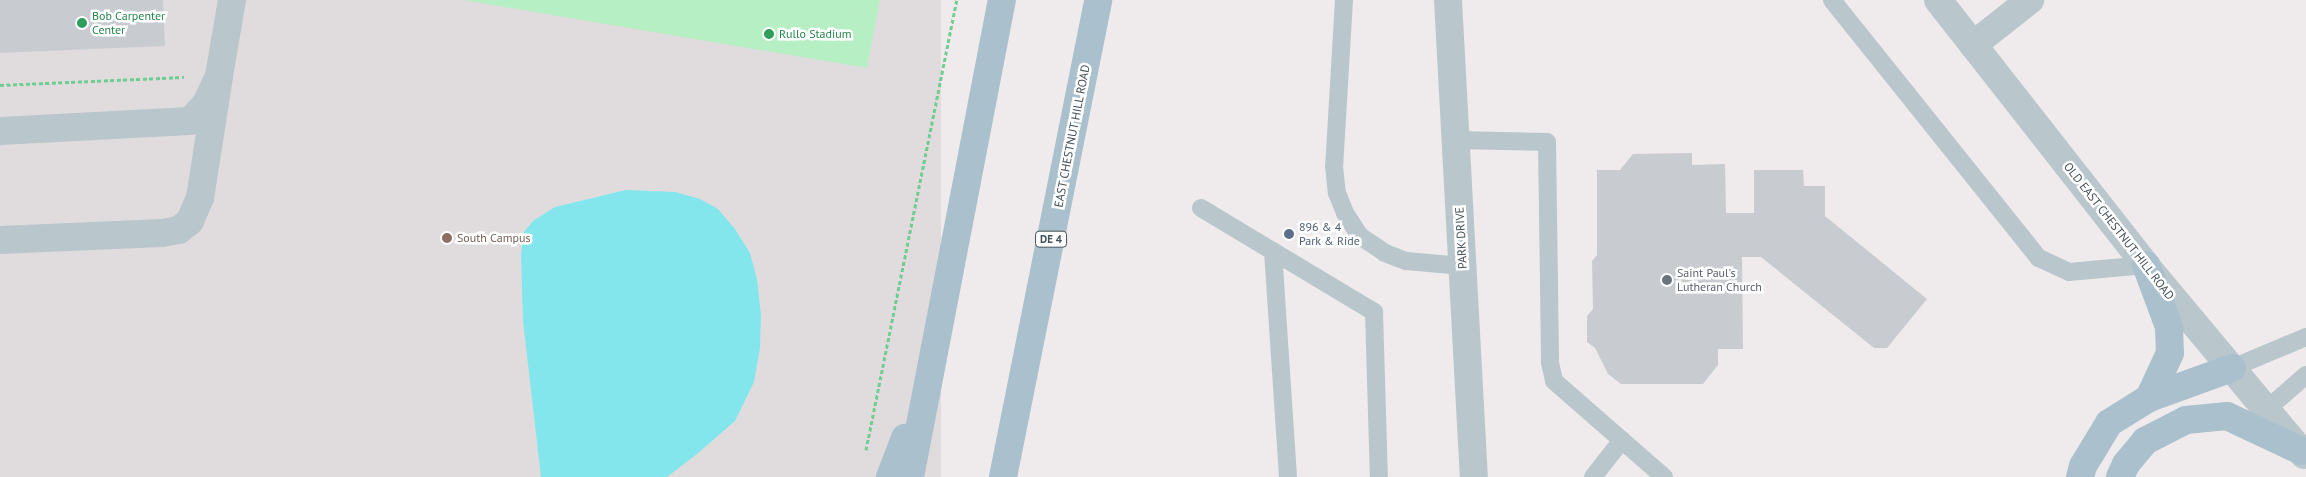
<!DOCTYPE html>
<style>
body{margin:0}
#map{position:relative;width:2306px;height:477px;overflow:hidden;background:#efebec;font-family:"PT Sans",sans-serif}
div>[style]{position:absolute}
.education>*{inset:0;background:#e0dcde;transform-origin:0 0}
.green>*{inset:0;background:#b7efc4}
.water>*{inset:0;background:#83e6ed}
.building>*{inset:0;background:#c8ccd1}
.path>*{height:3px;margin-top:-1.5px;transform-origin:0;background:repeating-linear-gradient(90deg,#6fcd91 0 4px,transparent 0 6.5px)}
.service>*{height:18px;margin:-9px;padding:0 9px;transform-origin:9px;border-radius:9px;background:#b9c6cc}
.minor>*{height:28px;margin:-14px;padding:0 14px;transform-origin:14px;border-radius:14px;background:#b9c6cc}
.tertiary>*{height:28px;margin:-14px;padding:0 14px;transform-origin:14px;border-radius:14px;background:#b9c6cc}
.primary>*{height:28px;margin:-14px;padding:0 14px;transform-origin:14px;border-radius:14px;background:#aac0cc}
.dots>*{width:14px;height:14px;translate:-50% -50%;box-sizing:border-box;border:2px solid #fff;border-radius:50%}
span{translate:-50% -50%;white-space:nowrap;text-align:center;line-height:1.15;-webkit-text-stroke:5px #fff;paint-order:stroke}
.shield-label span{padding:1px 4px;background:#fff;border:1px solid;border-radius:4px;-webkit-text-stroke-width:0}
.shield-label{font-size:11px;color:#445259;font-weight:700}
.leisure-label{font-size:12px;color:#27864d}
.left{translate:0 -50%;text-align:left}
.street-label{font-size:12px;color:#445259}
.service-label{font-size:12px;color:#4e5e75}
.education-label{font-size:12px;color:#785e54}
.worship-label{font-size:12px;color:#5b616d}
</style>
<div id="map">
<div class="education">
<div style="left:0;top:0;width:941px;height:477px"></div>
</div>
<div class="green">
<div style="clip-path:polygon(463px 0,880px 0,867px 68px)"></div>
</div>
<div class="water">
<div style="clip-path:polygon(626px 190px,675px 192px,700px 199px,718px 209px,735px 229px,750px 253px,757px 279px,761px 315px,760px 348px,754px 382px,735px 421px,697px 454px,667px 477px,541px 477px,523px 321px,521px 254px,524px 232px,533px 221px,555px 207px)"></div>
</div>
<div class="building">
<div style="clip-path:polygon(0 0,163px 0,165px 46px,0 53px)"></div>
<div style="clip-path:polygon(1692px 153px,1692px 165px,1725px 164px,1726px 213px,1754px 213px,1754px 170px,1803px 170px,1804px 186px,1825px 186px,1825px 216px,1927px 299px,1887px 348px,1874px 348px,1761px 257px,1742px 257px,1743px 349px,1718px 349px,1718px 365px,1703px 384px,1621px 384px,1608px 374px,1595px 348px,1587px 342px,1587px 316px,1593px 309px,1592px 261px,1597px 255px,1597px 170px,1620px 170px,1633px 154px)"></div>
</div>
<div class="path">
<div style="left:0;top:85px;width:184px;rotate:-2.5deg"></div>
<div style="left:866px;top:450px;width:459px;rotate:-78.6deg"></div>
</div>
<div class="service">
<div style="left:1344px;top:0;width:166px;rotate:93.4deg"></div>
<div style="left:1334px;top:166px;width:27px;rotate:84deg"></div>
<div style="left:1337px;top:193px;width:22px;rotate:68deg"></div>
<div style="left:1345px;top:213px;width:27px;rotate:57deg"></div>
<div style="left:1360px;top:236px;width:30px;rotate:34deg"></div>
<div style="left:1385px;top:253px;width:22px;rotate:21deg"></div>
<div style="left:1406px;top:261px;width:57px;rotate:5deg"></div>
<div style="left:1832px;top:0;width:331px;rotate:51.3deg"></div>
<div style="left:2039px;top:258px;width:33px;rotate:25deg"></div>
<div style="left:2069px;top:272px;width:77px;rotate:-5.2deg"></div>
<div style="left:1456px;top:140px;width:91px;rotate:1.3deg"></div>
<div style="left:1547px;top:142px;width:221px;rotate:89.2deg"></div>
<div style="left:1550px;top:363px;width:18px;rotate:77deg"></div>
<div style="left:1554px;top:381px;width:146px;rotate:41.1deg"></div>
<div style="left:1201px;top:208px;width:202px;rotate:31deg"></div>
<div style="left:1374px;top:312px;width:165px;rotate:88.3deg"></div>
<div style="left:1273px;top:251px;width:226px;rotate:86.2deg"></div>
<div style="left:2232px;top:368px;width:80px;rotate:-22.7deg"></div>
<div style="left:2266px;top:410px;width:53px;rotate:-41.2deg"></div>
<div style="left:1593px;top:477px;width:47px;rotate:-51.9deg"></div>
</div>
<div class="minor">
<div style="left:1448px;top:0;width:478px;rotate:86.9deg"></div>
<div style="left:1973px;top:45px;width:73px;rotate:-38.3deg"></div>
<div style="left:0;top:131px;width:190px;rotate:-3deg"></div>
<div style="left:190px;top:121px;width:23px;rotate:-47deg"></div>
<div style="left:206px;top:104px;width:31px;rotate:-65deg"></div>
<div style="left:219px;top:76px;width:77px;rotate:-80.3deg"></div>
<div style="left:0;top:240px;width:162px;rotate:-2.5deg"></div>
<div style="left:162px;top:233px;width:17px;rotate:-10deg"></div>
<div style="left:179px;top:230px;width:14px;rotate:-39deg"></div>
<div style="left:190px;top:221px;width:25px;rotate:-67deg"></div>
<div style="left:200px;top:198px;width:123px;rotate:-81.1deg"></div>
</div>
<div class="tertiary">
<div style="left:1938px;top:0;width:339px;rotate:51.9deg"></div>
<div style="left:2147px;top:267px;width:245px;rotate:50.1deg"></div>
</div>
<div class="primary">
<div style="left:2146px;top:265px;width:66px;rotate:69.6deg"></div>
<div style="left:2169px;top:327px;width:26px;rotate:88deg"></div>
<div style="left:2170px;top:353px;width:50px;rotate:115deg"></div>
<div style="left:890px;top:477px;width:42px;rotate:-69deg"></div>
<div style="left:910px;top:477px;width:486px;rotate:-79.1deg"></div>
<div style="left:1003px;top:477px;width:486px;rotate:-78.7deg"></div>
<div style="left:2080px;top:477px;width:11px;rotate:-75deg"></div>
<div style="left:2083px;top:466px;width:50px;rotate:-58.8deg"></div>
<div style="left:2109px;top:423px;width:47px;rotate:-32deg"></div>
<div style="left:2149px;top:398px;width:88px;rotate:-19.9deg"></div>
<div style="left:2120px;top:477px;width:14px;rotate:-65deg"></div>
<div style="left:2126px;top:464px;width:30px;rotate:-50deg"></div>
<div style="left:2145px;top:441px;width:46px;rotate:-27.1deg"></div>
<div style="left:2186px;top:420px;width:41px;rotate:-5.6deg"></div>
<div style="left:2227px;top:416px;width:82px;rotate:25.3deg"></div>
</div>
<div class="dots">
<div style="left:82px;top:23px;background:#2e9e5b"></div>
<div style="left:769px;top:34px;background:#2e9e5b"></div>
<div style="left:1289px;top:234px;background:#5c6f8a"></div>
<div style="left:447px;top:238px;background:#8d6e63"></div>
<div style="left:1667px;top:280px;background:#6b7280"></div>
</div>
<div class="shield-label">
<span style="left:1051px;top:239px">DE 4</span>
</div>
<div class="leisure-label">
<span class="left" style="left:92px;top:23px">Bob Carpenter<br>Center</span>
<span class="left" style="left:779px;top:34px">Rullo Stadium</span>
</div>
<div class="street-label">
<span style="left:1072px;top:136px;rotate:-79deg">EAST CHESTNUT HILL ROAD</span>
<span style="left:2119px;top:231px;rotate:52deg">OLD EAST CHESTNUT HILL ROAD</span>
<span style="left:1461px;top:238px;rotate:-93deg">PARK DRIVE</span>
</div>
<div class="service-label">
<span class="left" style="left:1299px;top:234px">896 &amp; 4<br>Park &amp; Ride</span>
</div>
<div class="education-label">
<span class="left" style="left:457px;top:238px">South Campus</span>
</div>
<div class="worship-label">
<span class="left" style="left:1677px;top:280px">Saint Paul's<br>Lutheran Church</span>
</div>
</div>
